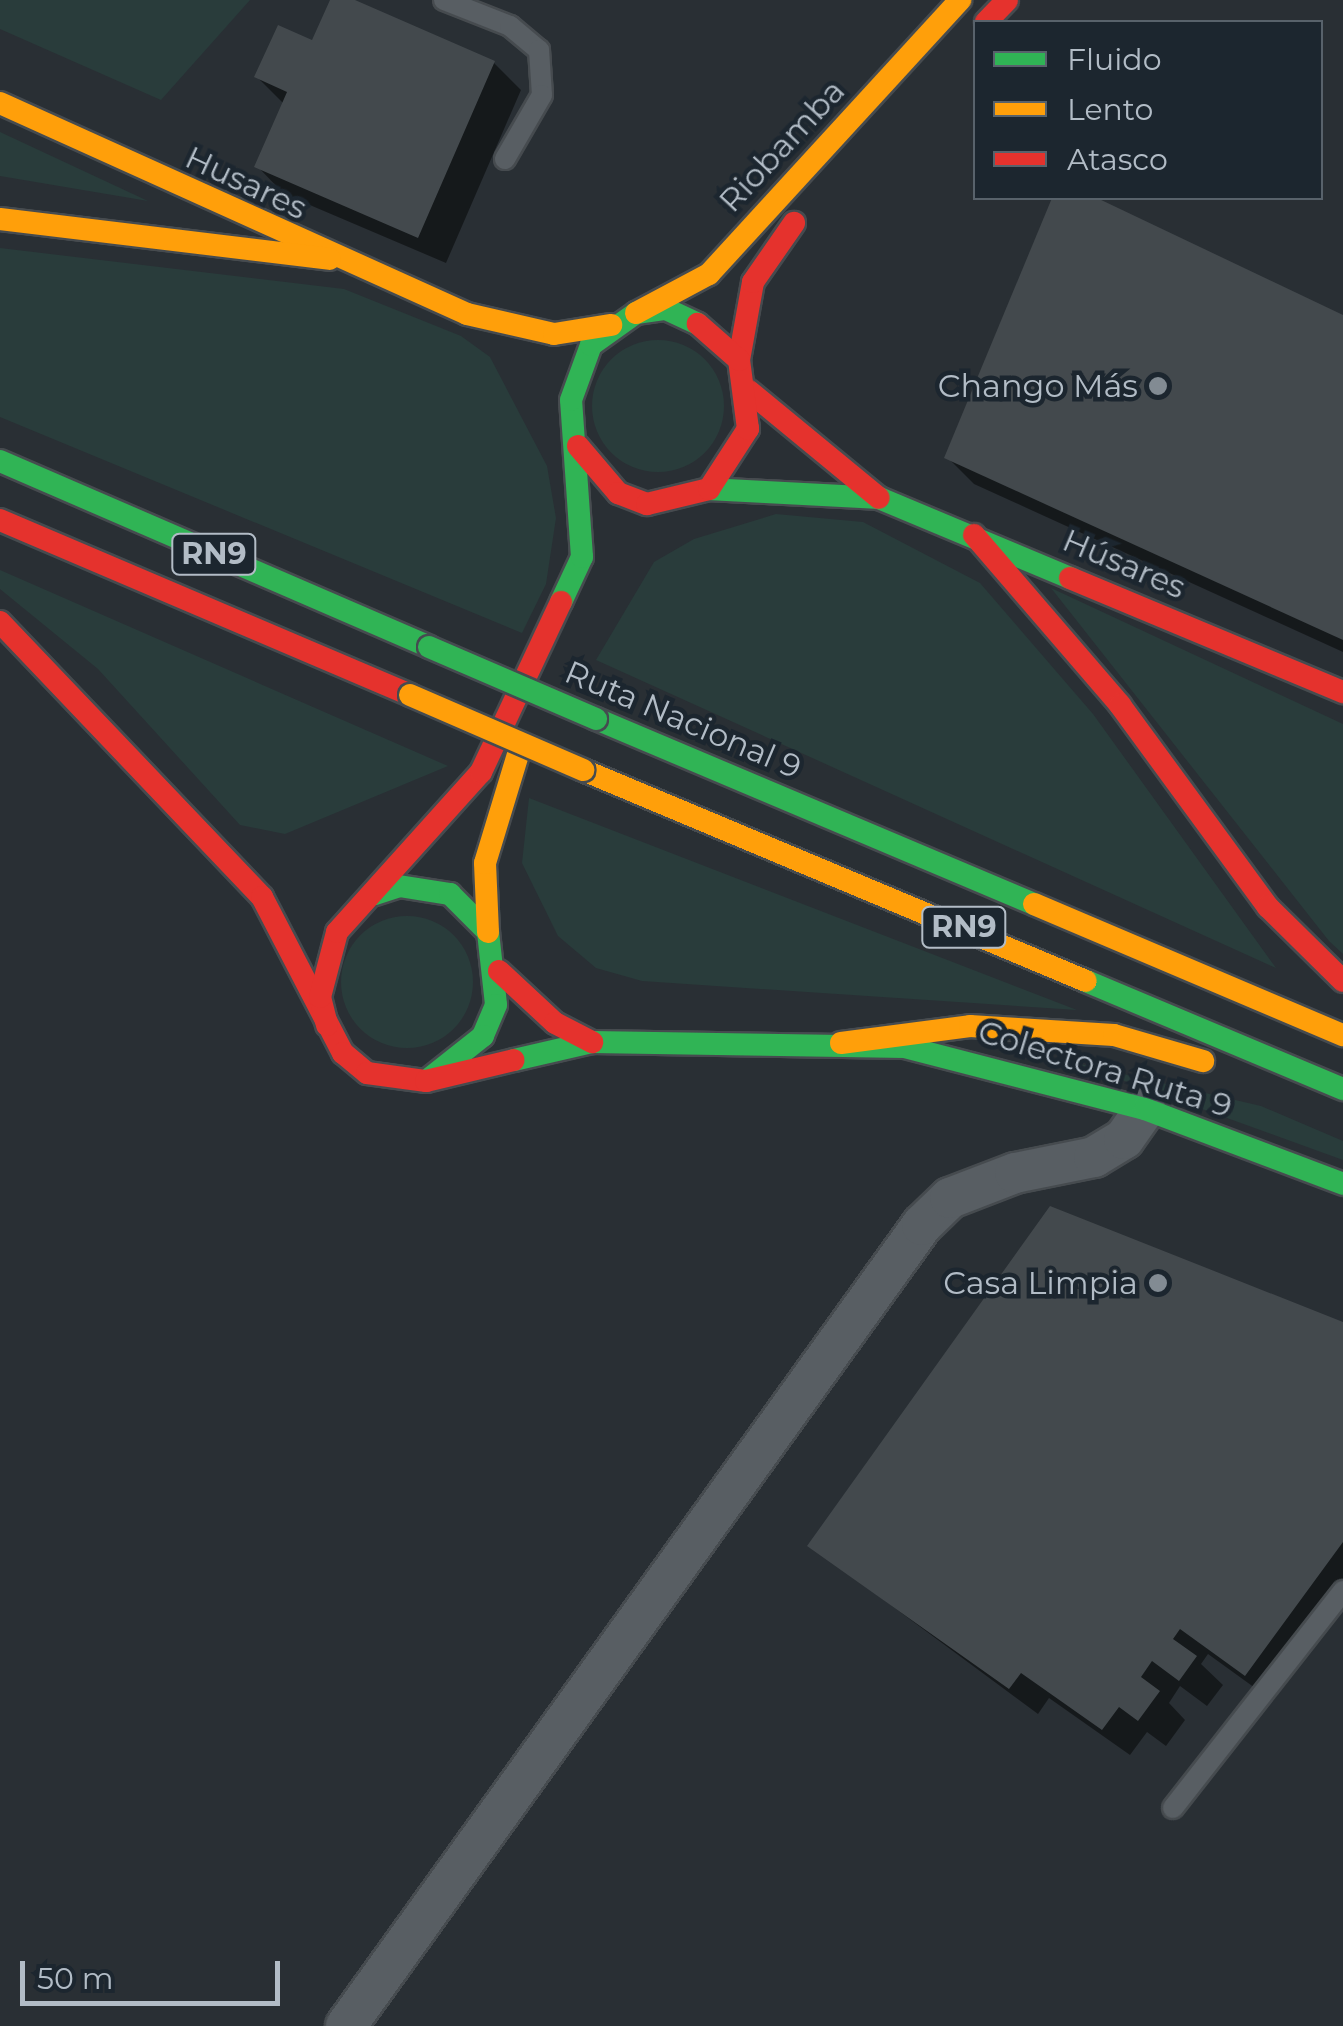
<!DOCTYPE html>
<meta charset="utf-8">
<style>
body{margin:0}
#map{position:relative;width:1343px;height:2026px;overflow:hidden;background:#292f34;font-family:Montserrat,sans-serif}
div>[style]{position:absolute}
.green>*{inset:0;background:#293c3b}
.round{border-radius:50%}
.shadow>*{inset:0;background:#0007}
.building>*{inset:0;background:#43494d}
.roads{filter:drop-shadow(2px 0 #464b4f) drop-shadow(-2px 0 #464b4f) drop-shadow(0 2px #464b4f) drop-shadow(0 -2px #464b4f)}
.lane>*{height:20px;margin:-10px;padding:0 10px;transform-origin:10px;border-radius:10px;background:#585e63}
.street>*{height:40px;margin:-20px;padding:0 20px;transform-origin:20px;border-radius:20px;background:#585e63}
.fast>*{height:22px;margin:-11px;padding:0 11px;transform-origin:11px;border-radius:11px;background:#30b455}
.slow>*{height:22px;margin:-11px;padding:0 11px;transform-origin:11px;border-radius:11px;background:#ff9f0a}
.jam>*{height:22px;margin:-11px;padding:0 11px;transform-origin:11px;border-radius:11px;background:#e5322d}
.bridges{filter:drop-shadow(2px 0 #454b50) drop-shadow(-2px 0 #454b50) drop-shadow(0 2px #454b50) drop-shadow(0 -2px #454b50)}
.fast-bridge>*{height:22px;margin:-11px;padding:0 11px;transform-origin:11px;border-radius:11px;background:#30b455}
.slow-bridge>*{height:22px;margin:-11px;padding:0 11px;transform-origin:11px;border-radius:11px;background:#ff9f0a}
.dots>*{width:28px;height:28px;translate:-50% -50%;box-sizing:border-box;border:5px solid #1c262f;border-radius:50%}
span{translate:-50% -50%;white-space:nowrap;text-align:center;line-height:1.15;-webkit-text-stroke:9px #1c262f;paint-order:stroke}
.shield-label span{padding:2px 8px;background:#1c262f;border:2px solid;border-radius:8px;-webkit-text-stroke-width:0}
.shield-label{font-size:30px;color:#b2bcc6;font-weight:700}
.street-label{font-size:32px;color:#b2bcc6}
.poi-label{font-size:32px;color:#b2bcc6}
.right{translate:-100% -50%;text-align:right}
.legend{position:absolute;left:973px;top:20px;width:350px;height:180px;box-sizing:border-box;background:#1c262f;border:2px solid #58626b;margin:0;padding:12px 18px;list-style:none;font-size:30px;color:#b2bcc6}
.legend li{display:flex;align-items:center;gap:20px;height:50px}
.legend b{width:50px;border:2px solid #58626b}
.scale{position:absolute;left:20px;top:1961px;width:260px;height:45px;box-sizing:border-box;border:5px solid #b2bcc6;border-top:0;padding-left:12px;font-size:30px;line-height:35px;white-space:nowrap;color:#b2bcc6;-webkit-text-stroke:8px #1c262f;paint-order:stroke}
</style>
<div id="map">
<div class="green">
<div style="clip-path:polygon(0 0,250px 0,161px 100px,0 29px)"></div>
<div style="clip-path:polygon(0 132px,148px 201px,0 176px)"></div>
<div style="clip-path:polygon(0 248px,344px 289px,461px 336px,490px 357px,547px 466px,556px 518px,546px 584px,522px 633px,0 417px)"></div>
<div class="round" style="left:592px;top:340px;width:132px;height:132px"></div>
<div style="clip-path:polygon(776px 514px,863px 522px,980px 583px,1093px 714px,1276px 968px,596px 660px,654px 562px,694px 539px)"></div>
<div style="clip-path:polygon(0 570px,448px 766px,285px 834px,240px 825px,98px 669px,0 589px)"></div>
<div style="clip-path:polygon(1051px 588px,1343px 724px,1343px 954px,1329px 941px)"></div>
<div style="clip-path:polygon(529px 798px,1077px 1010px,642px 981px,596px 968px,558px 936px,522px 863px)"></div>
<div class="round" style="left:341px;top:916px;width:132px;height:132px"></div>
<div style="clip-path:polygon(1072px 1062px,1261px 1106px,1343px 1141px,1343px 1160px)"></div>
</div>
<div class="shadow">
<div style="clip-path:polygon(333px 0,494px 63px,521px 90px,446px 263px,284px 194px,257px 166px,284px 104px,257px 77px,314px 43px)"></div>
<div style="clip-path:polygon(1054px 198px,1091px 198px,1343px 318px,1343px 652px,974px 484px,947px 457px)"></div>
<div style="clip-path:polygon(1343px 1324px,1343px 1606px,1273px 1701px,1208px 1654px,1201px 1664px,1223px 1685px,1207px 1706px,1180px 1686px,1169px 1703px,1185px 1720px,1166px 1746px,1147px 1732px,1130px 1755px,1049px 1698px,1038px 1714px,811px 1546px)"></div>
</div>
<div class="building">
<div style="clip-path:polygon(330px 0,355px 0,495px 61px,418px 238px,254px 167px,287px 92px,254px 77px,278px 25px,312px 40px)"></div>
<div style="clip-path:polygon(1052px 198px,1097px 198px,1343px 315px,1343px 640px,944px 458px)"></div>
<div style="clip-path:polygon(1050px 1206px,1343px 1322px,1343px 1542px,1245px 1676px,1180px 1629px,1173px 1639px,1197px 1656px,1179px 1681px,1152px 1661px,1141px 1677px,1160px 1691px,1138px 1721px,1119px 1707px,1102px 1730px,1021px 1673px,1009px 1689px,807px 1546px)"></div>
</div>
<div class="roads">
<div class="lane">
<div style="left:444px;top:0;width:71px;rotate:21.5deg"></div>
<div style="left:510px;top:26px;width:38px;rotate:40deg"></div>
<div style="left:539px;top:50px;width:45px;rotate:86.2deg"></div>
<div style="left:542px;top:95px;width:74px;rotate:120deg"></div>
<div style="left:1173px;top:1808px;width:276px;rotate:-51.9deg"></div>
</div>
<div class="street">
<div style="left:346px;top:2026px;width:987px;rotate:-54.28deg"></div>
<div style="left:922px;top:1225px;width:39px;rotate:-44deg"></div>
<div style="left:950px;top:1198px;width:70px;rotate:-21deg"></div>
<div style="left:1015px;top:1173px;width:81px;rotate:-11.4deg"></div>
<div style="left:1094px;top:1157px;width:35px;rotate:-31deg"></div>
<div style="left:1124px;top:1139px;width:37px;rotate:-55deg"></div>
</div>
<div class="fast">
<div style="left:0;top:461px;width:468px;rotate:23.4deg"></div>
<div style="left:709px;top:489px;width:170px;rotate:3deg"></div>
<div style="left:879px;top:498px;width:207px;rotate:22.7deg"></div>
<div style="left:561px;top:602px;width:50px;rotate:-65deg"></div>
<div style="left:582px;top:557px;width:157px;rotate:-94deg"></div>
<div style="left:571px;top:400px;width:59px;rotate:-70deg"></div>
<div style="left:591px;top:345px;width:55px;rotate:-35.4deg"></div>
<div style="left:636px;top:313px;width:30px;rotate:-8deg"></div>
<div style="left:666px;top:309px;width:35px;rotate:25deg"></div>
<div style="left:596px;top:719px;width:475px;rotate:22.9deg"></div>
<div style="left:375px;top:894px;width:25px;rotate:-18deg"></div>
<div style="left:399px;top:886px;width:52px;rotate:8.9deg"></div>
<div style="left:450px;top:894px;width:54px;rotate:45deg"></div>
<div style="left:488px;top:932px;width:73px;rotate:83.7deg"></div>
<div style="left:496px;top:1005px;width:34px;rotate:113deg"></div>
<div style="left:483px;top:1036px;width:69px;rotate:141.5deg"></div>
<div style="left:1086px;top:981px;width:279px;rotate:22.8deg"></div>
<div style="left:514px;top:1060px;width:80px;rotate:-13deg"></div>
<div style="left:592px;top:1042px;width:313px;rotate:0.9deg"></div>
<div style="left:905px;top:1047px;width:248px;rotate:14.5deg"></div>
<div style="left:1145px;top:1109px;width:212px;rotate:20.7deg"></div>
</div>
<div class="slow">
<div style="left:0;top:103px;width:512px;rotate:24.31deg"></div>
<div style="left:467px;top:314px;width:89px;rotate:12.9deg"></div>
<div style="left:554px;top:334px;width:58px;rotate:-9deg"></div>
<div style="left:0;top:219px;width:332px;rotate:6.9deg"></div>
<div style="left:636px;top:313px;width:83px;rotate:-28.1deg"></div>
<div style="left:709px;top:274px;width:372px;rotate:-47.5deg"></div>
<div style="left:583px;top:770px;width:545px;rotate:22.76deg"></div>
<div style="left:1034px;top:904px;width:336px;rotate:23deg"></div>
<div style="left:488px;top:932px;width:69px;rotate:-92.5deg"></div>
<div style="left:485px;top:863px;width:117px;rotate:-73.1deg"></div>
<div style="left:841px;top:1043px;width:130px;rotate:-7.5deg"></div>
<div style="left:970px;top:1026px;width:144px;rotate:3.6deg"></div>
<div style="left:1114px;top:1035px;width:93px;rotate:16.3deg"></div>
</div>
<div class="jam">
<div style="left:986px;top:22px;width:30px;rotate:-46deg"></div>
<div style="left:739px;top:360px;width:79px;rotate:-79.8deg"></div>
<div style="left:753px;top:282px;width:72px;rotate:-55.2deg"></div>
<div style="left:749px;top:391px;width:168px;rotate:39.5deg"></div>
<div style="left:578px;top:446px;width:62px;rotate:49.6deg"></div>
<div style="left:618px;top:493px;width:31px;rotate:21deg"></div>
<div style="left:647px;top:504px;width:64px;rotate:-13.6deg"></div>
<div style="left:709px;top:489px;width:72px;rotate:-57deg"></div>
<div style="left:748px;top:429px;width:70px;rotate:-97.4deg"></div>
<div style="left:739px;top:360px;width:55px;rotate:-138.7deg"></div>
<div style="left:0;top:520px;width:446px;rotate:23.1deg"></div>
<div style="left:974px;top:535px;width:224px;rotate:49.3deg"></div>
<div style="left:1120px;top:705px;width:250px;rotate:53.8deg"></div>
<div style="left:1268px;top:907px;width:105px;rotate:44.6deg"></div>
<div style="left:1070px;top:578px;width:296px;rotate:22.7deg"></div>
<div style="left:0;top:622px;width:380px;rotate:46.4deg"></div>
<div style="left:262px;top:897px;width:176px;rotate:62.6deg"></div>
<div style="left:343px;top:1053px;width:31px;rotate:40deg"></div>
<div style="left:367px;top:1073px;width:60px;rotate:7.7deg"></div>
<div style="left:426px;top:1081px;width:90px;rotate:-13.4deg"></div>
<div style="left:499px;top:971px;width:76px;rotate:42.9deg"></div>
<div style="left:555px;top:1023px;width:42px;rotate:27.2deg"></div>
<div style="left:327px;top:1025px;width:29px;rotate:-104deg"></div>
<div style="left:320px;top:997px;width:67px;rotate:-75.3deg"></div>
<div style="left:337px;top:932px;width:215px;rotate:-48deg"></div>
<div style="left:481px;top:772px;width:188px;rotate:-64.8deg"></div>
</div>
</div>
<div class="bridges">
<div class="fast-bridge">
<div style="left:429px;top:647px;width:182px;rotate:23.3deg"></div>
</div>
<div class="slow-bridge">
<div style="left:410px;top:695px;width:189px;rotate:23.4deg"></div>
</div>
</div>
<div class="dots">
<div style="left:1158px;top:386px;background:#828b93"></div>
<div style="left:1158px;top:1283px;background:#828b93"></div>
</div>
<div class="shield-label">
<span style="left:214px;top:554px">RN9</span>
<span style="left:964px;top:927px">RN9</span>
</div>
<div class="street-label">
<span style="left:782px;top:146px;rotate:-47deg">Riobamba</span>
<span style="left:246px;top:183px;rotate:25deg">Husares</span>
<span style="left:1124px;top:564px;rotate:23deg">Húsares</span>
<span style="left:683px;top:720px;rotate:23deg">Ruta Nacional 9</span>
<span style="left:1105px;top:1069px;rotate:17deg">Colectora Ruta 9</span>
</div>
<div class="poi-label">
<span class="right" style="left:1138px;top:386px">Chango Más</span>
<span class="right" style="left:1138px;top:1283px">Casa Limpia</span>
</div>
<ul class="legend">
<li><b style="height:12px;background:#30b455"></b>Fluido</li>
<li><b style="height:12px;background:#ff9f0a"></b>Lento</li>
<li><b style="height:12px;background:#e5322d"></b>Atasco</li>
</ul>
<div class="scale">50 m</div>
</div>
